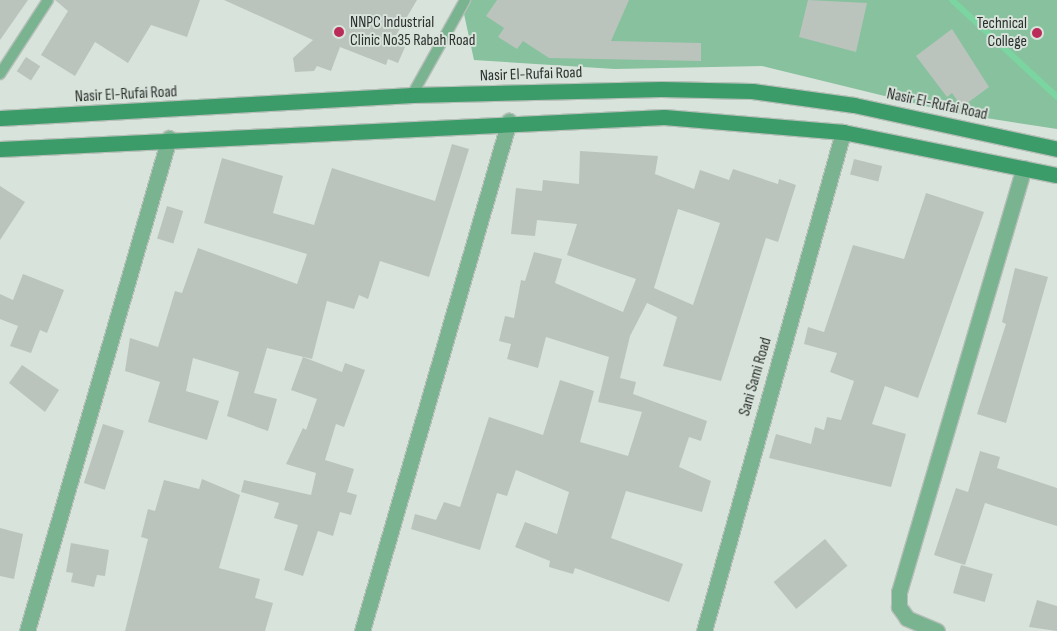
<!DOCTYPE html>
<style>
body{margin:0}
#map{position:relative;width:1057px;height:631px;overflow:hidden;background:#d8e3db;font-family:"Sofia Sans Condensed",sans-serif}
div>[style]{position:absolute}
.green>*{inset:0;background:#88c19e}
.stream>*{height:6px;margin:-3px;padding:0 3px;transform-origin:3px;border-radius:3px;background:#7bd5a1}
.building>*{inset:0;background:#bac4bd;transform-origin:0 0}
.roads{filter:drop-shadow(1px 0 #b6bfb8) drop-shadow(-1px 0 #b6bfb8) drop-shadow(0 1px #b6bfb8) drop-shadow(0 -1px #b6bfb8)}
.lane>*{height:10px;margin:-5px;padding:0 5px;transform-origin:5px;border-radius:5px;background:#79b390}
.street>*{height:15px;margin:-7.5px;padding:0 7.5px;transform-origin:7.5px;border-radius:7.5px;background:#79b390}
.secondary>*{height:15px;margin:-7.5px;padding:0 7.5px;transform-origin:7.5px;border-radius:7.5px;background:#3b9b69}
.dots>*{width:14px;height:14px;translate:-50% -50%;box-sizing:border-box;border:2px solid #d8e3db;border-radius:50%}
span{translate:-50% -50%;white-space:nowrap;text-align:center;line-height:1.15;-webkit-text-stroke:4px #d8e3db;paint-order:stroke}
.poi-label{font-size:16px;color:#2c302d}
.left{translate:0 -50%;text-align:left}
.right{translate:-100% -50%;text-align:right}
.street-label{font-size:16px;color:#2c302d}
</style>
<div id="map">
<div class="green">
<div style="clip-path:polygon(461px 0,1057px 0,1057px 129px,954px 113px,762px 66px,615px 69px,474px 60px)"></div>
</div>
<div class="stream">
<div style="left:952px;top:0;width:143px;rotate:42.7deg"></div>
</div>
<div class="building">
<div style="clip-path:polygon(0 0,28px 0,0 40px)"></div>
<div style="clip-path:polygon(55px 0,200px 0,187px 37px,151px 25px,128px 63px,95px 42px,75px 76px,41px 55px,68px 11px)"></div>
<div style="clip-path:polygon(224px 0,417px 0,392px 42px,405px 47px,398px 63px,388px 59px,386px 65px,340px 47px,331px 71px,317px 66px,314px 71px,295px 72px,293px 58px,313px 40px)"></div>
<div style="clip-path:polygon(497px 0,629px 0,611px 41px,701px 43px,701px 61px,549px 58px,523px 41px,517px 49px,498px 37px,504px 28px,486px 16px)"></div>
<div style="clip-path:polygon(808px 0,867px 3px,856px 52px,799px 37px)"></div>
<div style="clip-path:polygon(952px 29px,989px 87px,962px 107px,952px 93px,947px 97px,916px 56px)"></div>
<div style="left:26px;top:57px;width:17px;height:17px;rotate:33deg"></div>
<div style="clip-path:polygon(452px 144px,469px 149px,429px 277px,380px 261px,368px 299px,359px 295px,354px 309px,327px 301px,312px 359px,267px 348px,254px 393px,277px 399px,268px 431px,227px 416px,239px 372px,193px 358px,186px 391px,219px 401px,207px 440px,148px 422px,160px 382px,125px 371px,130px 338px,158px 347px,175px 291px,182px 293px,198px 248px,297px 284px,307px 254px,204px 223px,222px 158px,283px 176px,273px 213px,314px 225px,332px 168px,435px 201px)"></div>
<div style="clip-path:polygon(evenodd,580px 151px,658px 156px,655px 174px,694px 189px,700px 170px,729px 180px,733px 169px,778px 184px,779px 179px,796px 185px,778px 242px,766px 238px,721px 381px,663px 366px,677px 317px,647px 303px,630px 336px,620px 378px,636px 382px,633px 394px,707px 421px,701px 441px,689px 437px,679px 467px,711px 481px,702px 512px,626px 491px,611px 538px,683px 564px,669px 602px,575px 568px,573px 574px,549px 567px,550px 561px,515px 547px,525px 522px,557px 534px,569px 492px,516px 470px,507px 496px,497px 493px,480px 550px,411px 529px,415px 514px,436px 520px,444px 502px,460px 507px,489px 417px,543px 435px,560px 380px,594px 391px,580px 442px,628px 456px,642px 412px,598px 402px,609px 357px,546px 337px,538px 368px,507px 359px,511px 344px,499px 341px,505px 316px,514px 318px,521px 280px,525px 281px,534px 252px,562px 259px,555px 283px,623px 312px,636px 279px,567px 255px,577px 224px,537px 220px,535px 236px,511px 234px,516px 188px,542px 191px,543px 180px,579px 184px,580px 151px,678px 209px,720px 223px,693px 305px,654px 288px,678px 209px)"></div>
<div style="left:854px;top:159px;width:29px;height:16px;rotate:14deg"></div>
<div style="clip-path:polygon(0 186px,25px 202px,0 240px)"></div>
<div style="clip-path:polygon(926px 193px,984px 212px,918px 398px,885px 386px,872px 424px,906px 434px,891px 487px,769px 458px,776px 434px,811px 444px,815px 427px,824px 430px,827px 417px,841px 420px,854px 381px,830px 372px,837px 353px,804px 344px,808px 327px,824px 332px,853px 245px,904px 259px)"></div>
<div style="left:167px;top:206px;width:17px;height:34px;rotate:17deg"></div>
<div style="clip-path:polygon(1015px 268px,1048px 277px,1006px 423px,977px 414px,1006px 324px,1002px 322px)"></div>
<div style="clip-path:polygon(23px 274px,64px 290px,47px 333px,40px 330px,31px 353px,10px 346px,18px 326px,0 319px,0 294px,13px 300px)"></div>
<div style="clip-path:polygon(303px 357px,342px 372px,345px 363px,365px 370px,344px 427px,336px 424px,325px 460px,354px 469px,347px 492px,357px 495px,351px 515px,340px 512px,333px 536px,318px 531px,303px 576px,284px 570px,298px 525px,274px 518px,279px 503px,241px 492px,244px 480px,311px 495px,316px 473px,286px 464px,303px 428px,306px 430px,317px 399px,291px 390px)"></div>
<div style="clip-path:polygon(22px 365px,59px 390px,45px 412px,9px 383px)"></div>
<div style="left:103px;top:424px;width:22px;height:62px;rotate:18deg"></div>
<div style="clip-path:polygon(980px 451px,1000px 457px,997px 468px,1057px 488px,1057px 526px,985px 503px,965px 565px,934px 555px,956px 488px,968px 492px)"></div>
<div style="clip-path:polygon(202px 479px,240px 495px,219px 568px,260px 579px,255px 598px,273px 603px,265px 631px,125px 631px,148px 539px,141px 537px,148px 509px,155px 511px,164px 480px,199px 489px)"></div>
<div style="clip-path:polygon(0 528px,23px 534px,14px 579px,0 576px)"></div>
<div style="left:825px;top:539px;width:35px;height:67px;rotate:50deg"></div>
<div style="clip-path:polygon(71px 543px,109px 550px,105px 576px,97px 575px,94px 587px,71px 582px,73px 573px,66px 572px)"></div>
<div style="left:961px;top:565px;width:33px;height:29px;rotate:16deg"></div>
<div style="clip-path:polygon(1037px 600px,1057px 606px,1057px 631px,1029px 627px)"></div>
</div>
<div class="roads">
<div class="lane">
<div style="left:0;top:74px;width:88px;rotate:-57deg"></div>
<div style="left:412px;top:95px;width:109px;rotate:-60.8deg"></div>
</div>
<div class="street">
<div style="left:27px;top:631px;width:513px;rotate:-73.93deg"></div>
<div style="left:362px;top:631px;width:531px;rotate:-73.92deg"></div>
<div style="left:704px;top:631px;width:518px;rotate:-74.43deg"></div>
<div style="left:937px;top:631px;width:33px;rotate:-157deg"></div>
<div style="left:907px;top:618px;width:14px;rotate:-126deg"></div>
<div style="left:899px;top:607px;width:15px;rotate:-90deg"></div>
<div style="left:899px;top:592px;width:442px;rotate:-73.6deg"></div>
</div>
<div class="secondary">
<div style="left:0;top:118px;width:413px;rotate:-3.2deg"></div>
<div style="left:412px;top:95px;width:249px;rotate:-1.4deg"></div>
<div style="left:661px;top:89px;width:91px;rotate:1.3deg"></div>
<div style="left:752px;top:91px;width:103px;rotate:7.8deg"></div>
<div style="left:854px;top:105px;width:208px;rotate:12.2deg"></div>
<div style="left:0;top:149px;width:665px;rotate:-2.76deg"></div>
<div style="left:664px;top:117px;width:180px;rotate:4.8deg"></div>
<div style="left:843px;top:132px;width:218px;rotate:11.4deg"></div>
</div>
</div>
<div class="dots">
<div style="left:339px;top:32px;background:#ba2b59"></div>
<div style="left:1037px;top:33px;background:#ba2b59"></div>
</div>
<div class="poi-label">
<span class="left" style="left:350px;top:32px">NNPC Industrial<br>Clinic No35 Rabah Road</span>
<span class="right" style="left:1027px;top:33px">Technical<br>College</span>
</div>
<div class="street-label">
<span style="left:531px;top:75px;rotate:-2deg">Nasir El-Rufai Road</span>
<span style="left:126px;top:95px;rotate:-3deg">Nasir El-Rufai Road</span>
<span style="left:937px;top:105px;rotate:12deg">Nasir El-Rufai Road</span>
<span style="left:756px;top:377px;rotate:-74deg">Sani Sami Road</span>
</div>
</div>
